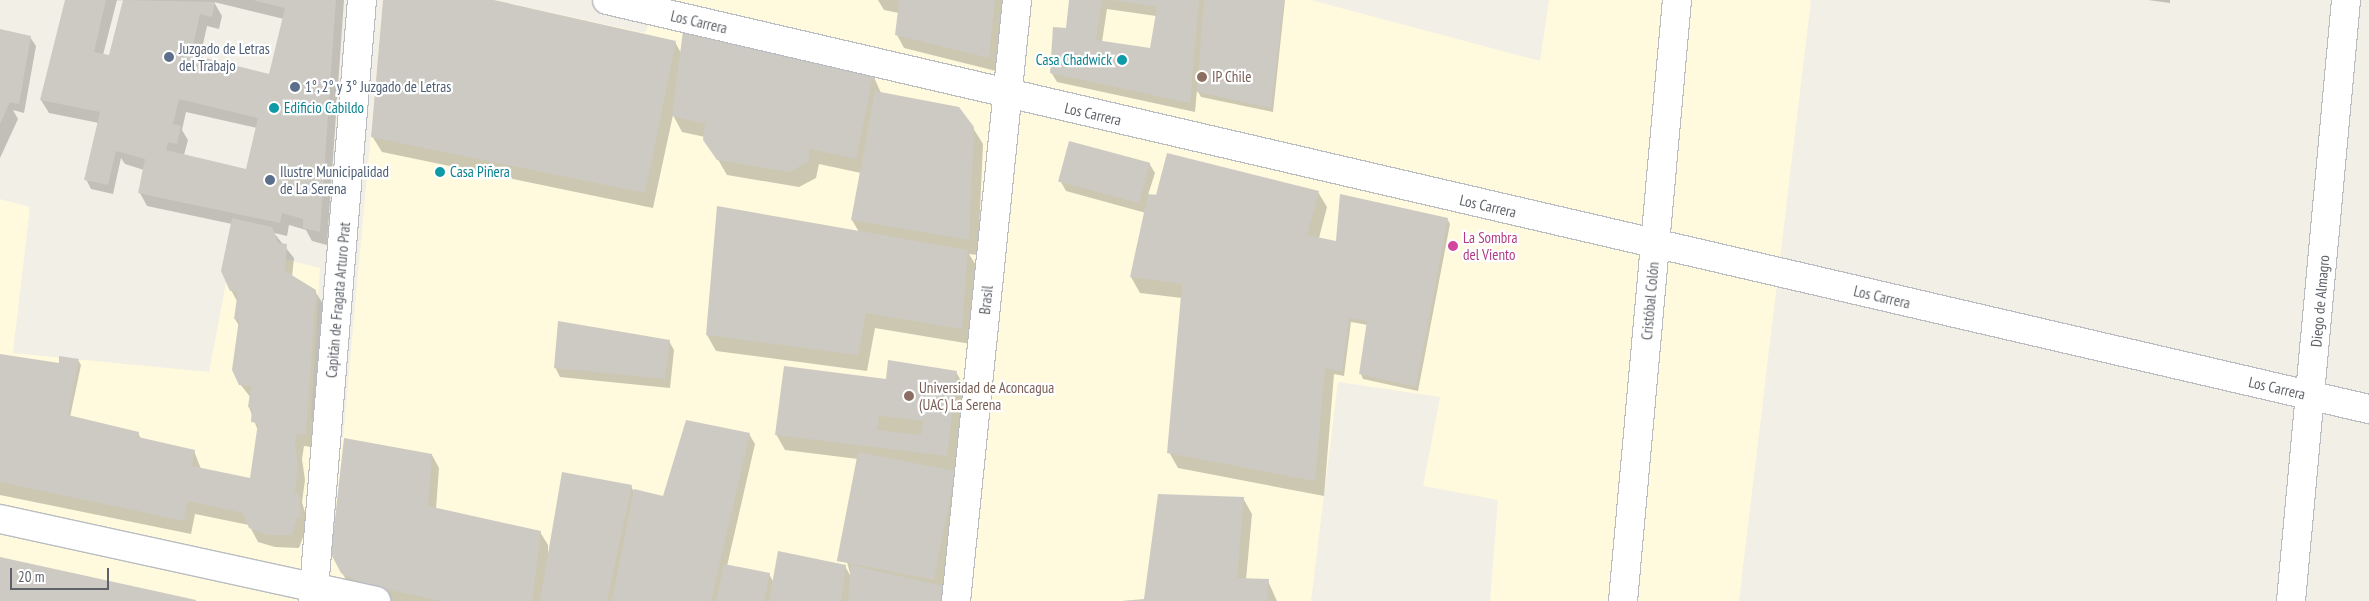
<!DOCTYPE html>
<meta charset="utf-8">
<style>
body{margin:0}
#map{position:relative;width:2369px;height:601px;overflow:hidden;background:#f2efe6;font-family:"PT Sans Narrow",sans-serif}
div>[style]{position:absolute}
.commercial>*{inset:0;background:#fff9de}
.shadow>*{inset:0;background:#0003}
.building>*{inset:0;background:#cdcac3;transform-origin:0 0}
.roads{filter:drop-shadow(1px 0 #b9bcc1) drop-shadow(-1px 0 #b9bcc1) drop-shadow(0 1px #b9bcc1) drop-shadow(0 -1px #b9bcc1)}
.minor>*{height:28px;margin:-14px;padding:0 14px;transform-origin:14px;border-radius:14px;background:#fff}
.tertiary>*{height:28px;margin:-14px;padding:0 14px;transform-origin:14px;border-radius:14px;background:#fff}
.secondary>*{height:28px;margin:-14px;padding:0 14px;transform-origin:14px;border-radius:14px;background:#fff}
.dots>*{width:14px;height:14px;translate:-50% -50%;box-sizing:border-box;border:2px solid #fff;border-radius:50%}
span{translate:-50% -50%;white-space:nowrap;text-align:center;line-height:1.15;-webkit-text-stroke:4.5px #fff;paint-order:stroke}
.street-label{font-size:15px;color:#5e6268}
.service-label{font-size:15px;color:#4e5e75}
.left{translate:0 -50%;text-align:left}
.culture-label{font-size:15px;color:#0d838f}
.right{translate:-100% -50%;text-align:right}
.education-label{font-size:15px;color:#785e54}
.hotel-label{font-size:15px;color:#b23c85}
.scale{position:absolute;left:10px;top:568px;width:99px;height:22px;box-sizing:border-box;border:2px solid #5e6268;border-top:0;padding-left:6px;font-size:15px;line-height:18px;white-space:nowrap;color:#5e6268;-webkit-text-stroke:4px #fff;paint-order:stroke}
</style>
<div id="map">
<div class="commercial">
<div style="clip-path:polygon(383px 0,494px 0,645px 33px,660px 0,1311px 0,1540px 61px,1549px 0,1811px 0,1739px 601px,1490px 601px,1498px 500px,1423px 486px,1440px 397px,1338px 382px,1311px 601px,0 601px,0 199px,30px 207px,13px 353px,209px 372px,233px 246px,320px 268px,311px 418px,343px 438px)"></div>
</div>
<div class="shadow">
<div style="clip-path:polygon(evenodd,66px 0,117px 0,103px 55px,110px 56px,124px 0,344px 0,327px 245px,312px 241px,306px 230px,289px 225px,287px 236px,274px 233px,294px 258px,292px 277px,315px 291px,323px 304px,313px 447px,304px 446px,302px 459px,305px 480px,302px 502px,308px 523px,299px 548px,275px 547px,258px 542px,249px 525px,195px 514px,191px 534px,0 495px,0 355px,59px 364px,78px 360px,81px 365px,70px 417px,138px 433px,141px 439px,194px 451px,201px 469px,251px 480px,258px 431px,249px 407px,251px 398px,240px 384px,239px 326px,235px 319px,237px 301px,231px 290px,232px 224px,147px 206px,140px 193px,144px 170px,125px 164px,121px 158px,113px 194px,91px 189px,86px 179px,99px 123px,49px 113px,41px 100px,66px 0,214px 2px,284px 19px,270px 75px,200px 58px,207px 26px,219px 29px,222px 16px,214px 2px,66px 0,186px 112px,257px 128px,247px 170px,184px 155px,188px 140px,182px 130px,186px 112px)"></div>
<div style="clip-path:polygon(384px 0,480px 0,675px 42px,681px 53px,873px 75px,881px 93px,973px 128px,983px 144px,978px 255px,969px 254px,977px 267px,971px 344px,875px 328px,867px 371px,716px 351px,707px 335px,859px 232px,852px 220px,861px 173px,819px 164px,816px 178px,799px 187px,727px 175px,705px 137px,682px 132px,673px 115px,653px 208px,382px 152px,372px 136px)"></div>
<div style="clip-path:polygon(878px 0,1003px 0,996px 71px,904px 48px,897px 35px,899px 13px,884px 10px)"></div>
<div style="clip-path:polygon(evenodd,1070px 0,1285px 0,1273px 112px,1201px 97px,1197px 90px,1195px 112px,1057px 82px,1051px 72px,1068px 29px,1070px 0,1107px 9px,1156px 16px,1151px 49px,1102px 42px,1107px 9px)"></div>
<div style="clip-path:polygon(2148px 0,2170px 0,2170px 3px)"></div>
<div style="clip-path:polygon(0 30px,30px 37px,36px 46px,24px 113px,13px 110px,18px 119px,0 158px)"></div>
<div style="clip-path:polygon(1149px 163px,1155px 173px,1148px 195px,1318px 192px,1327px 207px,1319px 238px,1335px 242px,1448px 220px,1450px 224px,1418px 391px,1363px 379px,1361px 374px,1368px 325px,1351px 322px,1344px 376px,1334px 374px,1324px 496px,1178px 468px,1169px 452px,1182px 298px,1140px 293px,1131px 277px,1146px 213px,1066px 191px,1061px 182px)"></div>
<div style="clip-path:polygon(669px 341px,674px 350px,670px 388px,560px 377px,555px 367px)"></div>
<div style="clip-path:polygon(956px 372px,965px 388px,955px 473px,963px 487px,950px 601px,391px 601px,350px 586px,342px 573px,432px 455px,439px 468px,436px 509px,540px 532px,548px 545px,548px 557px,631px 486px,633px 490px,664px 497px,749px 434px,755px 444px,727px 566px,769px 574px,774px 583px,845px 566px,851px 577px,847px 562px,858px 459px,785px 450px,776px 434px,887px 381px)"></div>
<div style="clip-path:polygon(1243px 498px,1252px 514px,1246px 580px,1268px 581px,1277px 601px,1123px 601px,1146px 600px)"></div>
</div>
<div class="building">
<div style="clip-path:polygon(evenodd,65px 0,106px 0,94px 52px,109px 55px,123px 0,215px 2px,212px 17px,200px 14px,192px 50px,197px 56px,269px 74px,285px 8px,253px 0,336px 0,320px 232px,303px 228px,303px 219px,282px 213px,280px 223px,138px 193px,145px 159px,116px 151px,108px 185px,84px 180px,100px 112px,40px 100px,65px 0,179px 99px,258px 118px,246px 169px,166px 150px,168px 142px,177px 144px,181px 126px,173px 124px,179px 99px)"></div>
<div style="clip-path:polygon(383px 0,494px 0,676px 41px,645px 193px,371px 137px)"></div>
<div style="clip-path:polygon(895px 0,995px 0,989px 58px,895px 35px,899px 2px)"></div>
<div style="clip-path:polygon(1069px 0,1102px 0,1096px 40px,1150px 48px,1157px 7px,1112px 0,1199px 0,1190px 103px,1050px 73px,1053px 27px,1066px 28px)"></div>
<div style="clip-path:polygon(1204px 0,1284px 0,1271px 108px,1197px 92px)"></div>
<div style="clip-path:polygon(0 29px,31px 36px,19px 104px,10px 102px,0 124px)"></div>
<div style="clip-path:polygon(683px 31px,874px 73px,856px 159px,810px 149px,808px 162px,789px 172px,717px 160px,703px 140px,705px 124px,672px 116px)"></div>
<div style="clip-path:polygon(875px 91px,959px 107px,974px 127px,969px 240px,851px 220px)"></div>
<div style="left:1069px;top:141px;width:84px;height:42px;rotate:15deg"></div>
<div style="clip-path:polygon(1167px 153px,1319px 191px,1307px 235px,1336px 241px,1340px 194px,1448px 218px,1416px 387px,1359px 374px,1367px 321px,1349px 318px,1342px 372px,1325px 368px,1315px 481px,1167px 453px,1182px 284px,1130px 277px,1148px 194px,1156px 195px)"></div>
<div style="clip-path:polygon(717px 206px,968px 250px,962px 329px,866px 313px,858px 355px,706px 335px)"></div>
<div style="clip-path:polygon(232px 218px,272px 227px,278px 243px,287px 244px,285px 271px,316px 290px,306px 435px,297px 434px,295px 445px,298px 466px,295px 494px,299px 494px,301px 518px,297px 518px,292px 535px,267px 535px,249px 528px,243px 513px,188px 501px,184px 521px,0 482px,0 354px,59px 363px,59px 356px,79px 359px,68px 415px,139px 432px,138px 437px,195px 450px,192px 466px,250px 478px,258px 423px,251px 422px,252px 408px,248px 407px,251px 386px,239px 385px,232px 370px,239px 319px,234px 319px,238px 291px,230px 291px,221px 271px)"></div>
<div style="clip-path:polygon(558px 321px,670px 340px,665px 379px,554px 368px)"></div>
<div style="clip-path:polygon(evenodd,888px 360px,957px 371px,947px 456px,775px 435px,784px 366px,886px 379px,888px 360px,879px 416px,923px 421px,921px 435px,877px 430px,879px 416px)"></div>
<div style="clip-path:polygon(686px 420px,750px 433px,711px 601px,612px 601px,634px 489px,663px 496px)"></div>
<div style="clip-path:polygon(344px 438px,432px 454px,428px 506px,541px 531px,532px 601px,441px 601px,366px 585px,341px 573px,331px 554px)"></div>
<div style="left:858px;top:452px;width:99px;height:111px;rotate:11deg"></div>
<div style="clip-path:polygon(562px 472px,632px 485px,607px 601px,540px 601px)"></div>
<div style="clip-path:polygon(1158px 494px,1244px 497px,1237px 578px,1269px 579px,1267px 601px,1122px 601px,1144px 599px)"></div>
<div style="clip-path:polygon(778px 551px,846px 565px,841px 601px,769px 601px)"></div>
<div style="clip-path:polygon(0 557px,196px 600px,196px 601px,0 601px)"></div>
<div style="clip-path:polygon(724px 564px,770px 573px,764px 601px,716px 601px)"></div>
<div style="clip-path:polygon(851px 565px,943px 586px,940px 601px,848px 601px)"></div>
</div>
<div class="roads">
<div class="minor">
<div style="left:0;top:519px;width:385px;rotate:12.3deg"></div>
<div style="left:313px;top:601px;width:603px;rotate:-85.34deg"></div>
</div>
<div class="tertiary">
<div style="left:607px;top:0;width:1809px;rotate:13.07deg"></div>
<div style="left:956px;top:601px;width:604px;rotate:-84.2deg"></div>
<div style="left:1623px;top:601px;width:603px;rotate:-84.87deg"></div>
</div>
<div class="secondary">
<div style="left:2291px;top:601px;width:604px;rotate:-84.77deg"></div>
</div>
</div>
<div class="dots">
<div style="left:169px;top:57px;background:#5c6f8a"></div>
<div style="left:1122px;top:60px;background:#0f9aa8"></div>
<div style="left:1202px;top:77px;background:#8d6e63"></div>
<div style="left:295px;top:87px;background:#5c6f8a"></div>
<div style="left:274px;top:108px;background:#0f9aa8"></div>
<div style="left:440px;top:172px;background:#0f9aa8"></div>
<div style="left:270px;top:180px;background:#5c6f8a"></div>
<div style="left:1453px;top:246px;background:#d1479c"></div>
<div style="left:909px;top:396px;background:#8d6e63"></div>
</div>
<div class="street-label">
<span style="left:699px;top:22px;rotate:13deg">Los Carrera</span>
<span style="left:1093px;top:114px;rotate:13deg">Los Carrera</span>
<span style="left:1488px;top:206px;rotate:13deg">Los Carrera</span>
<span style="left:1882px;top:297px;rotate:13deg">Los Carrera</span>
<span style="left:338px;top:300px;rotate:-85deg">Capitán de Fragata Arturo Prat</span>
<span style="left:986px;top:300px;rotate:-84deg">Brasil</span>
<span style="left:1650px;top:301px;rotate:-85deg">Cristóbal Colón</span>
<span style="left:2320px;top:301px;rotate:-85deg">Diego de Almagro</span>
<span style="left:2277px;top:388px;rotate:13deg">Los Carrera</span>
</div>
<div class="service-label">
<span class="left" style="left:179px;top:57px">Juzgado de Letras<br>del Trabajo</span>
<span class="left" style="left:305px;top:87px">1°, 2° y 3° Juzgado de Letras</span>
<span class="left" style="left:280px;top:180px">Ilustre Municipalidad<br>de La Serena</span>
</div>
<div class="culture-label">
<span class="right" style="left:1112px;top:60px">Casa Chadwick</span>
<span class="left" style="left:284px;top:108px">Edificio Cabildo</span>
<span class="left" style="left:450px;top:172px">Casa Piñera</span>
</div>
<div class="education-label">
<span class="left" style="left:1212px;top:77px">IP Chile</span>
<span class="left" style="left:919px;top:396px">Universidad de Aconcagua<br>(UAC) La Serena</span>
</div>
<div class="hotel-label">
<span class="left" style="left:1463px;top:246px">La Sombra<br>del Viento</span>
</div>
<div class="scale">20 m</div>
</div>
